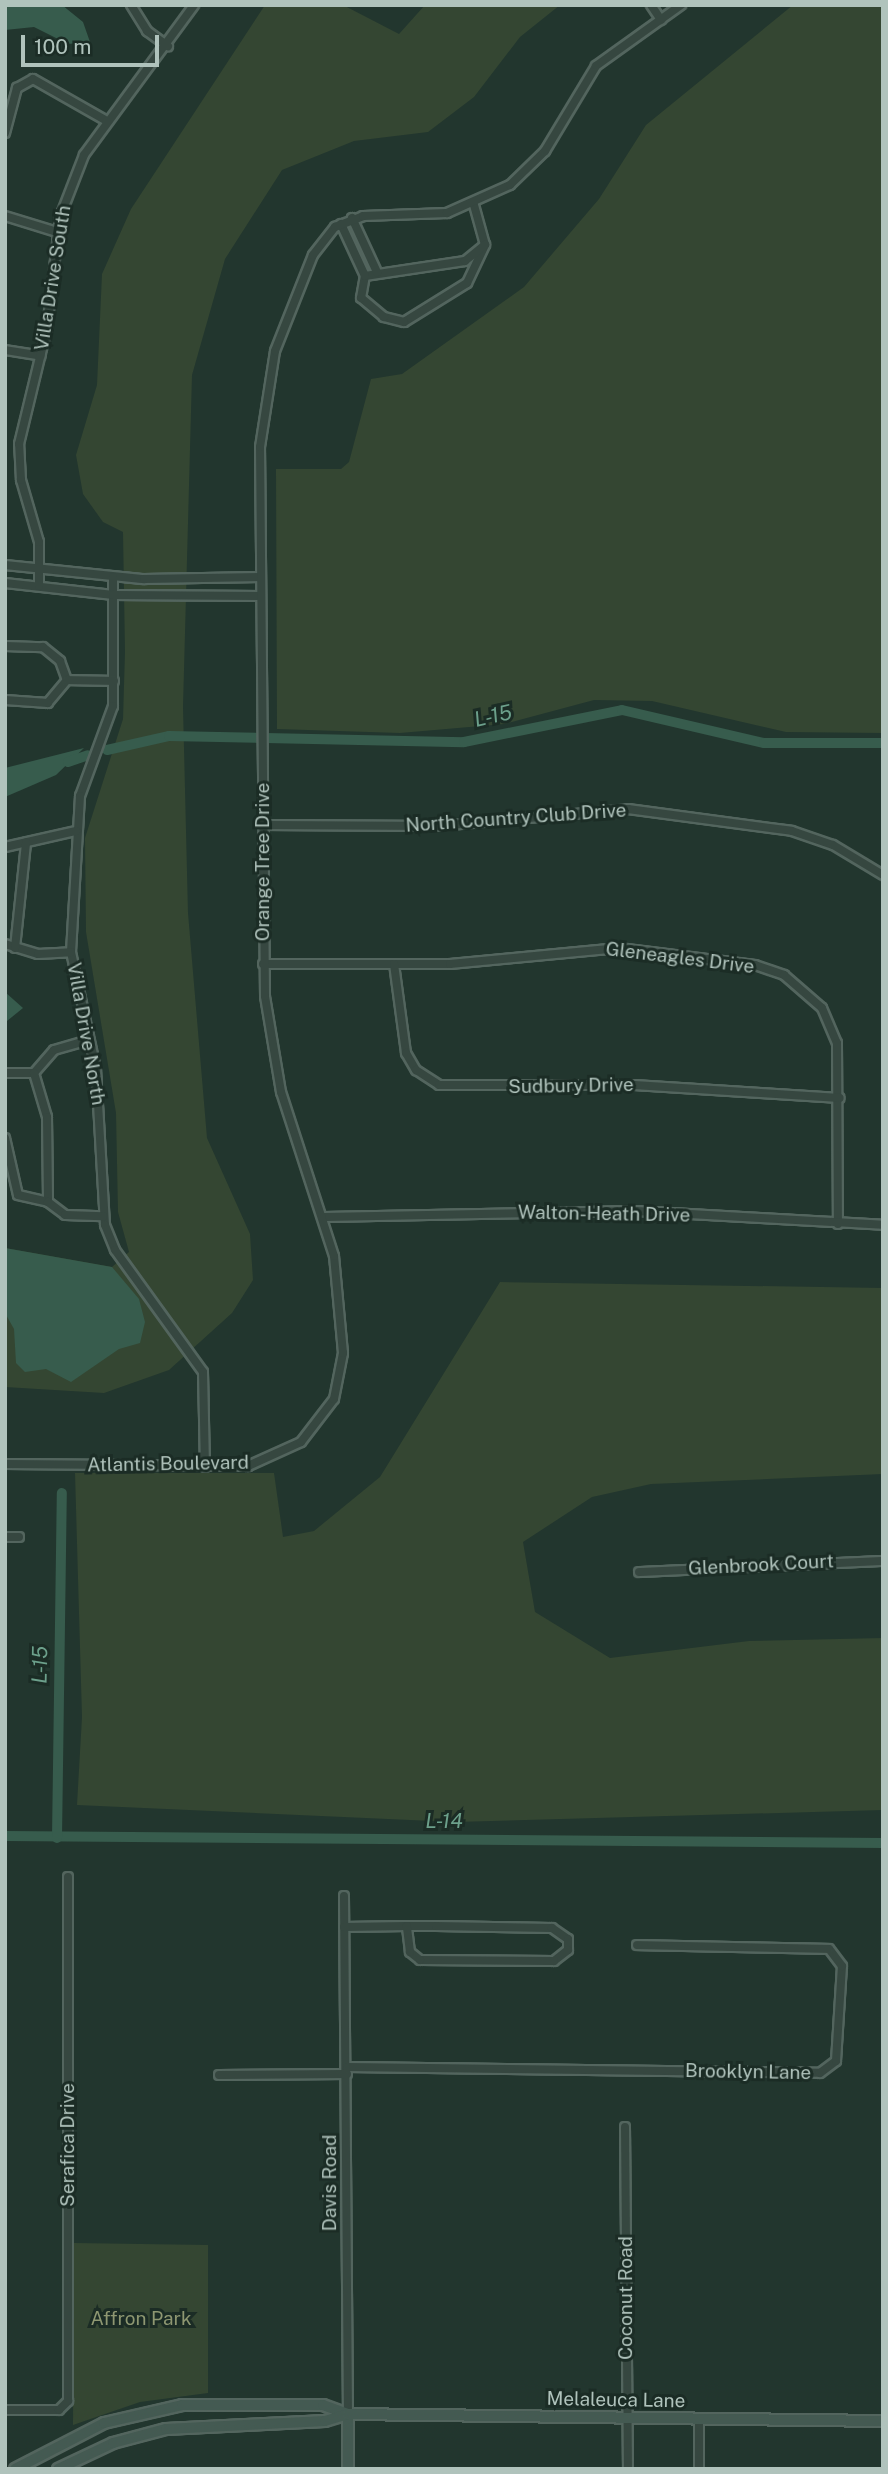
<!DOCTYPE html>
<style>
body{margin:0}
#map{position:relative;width:888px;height:2474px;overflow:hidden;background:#22362e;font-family:"Public Sans",sans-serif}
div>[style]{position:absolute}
.green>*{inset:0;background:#344632}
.water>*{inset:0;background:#375c4d}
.canal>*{height:10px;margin:-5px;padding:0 5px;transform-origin:5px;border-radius:5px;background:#375c4d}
.roads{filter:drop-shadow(2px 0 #53655e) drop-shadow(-2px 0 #53655e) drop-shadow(0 2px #53655e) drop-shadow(0 -2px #53655e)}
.street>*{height:8px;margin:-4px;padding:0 4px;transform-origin:4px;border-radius:4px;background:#364740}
.secondary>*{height:10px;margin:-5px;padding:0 5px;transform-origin:5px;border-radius:5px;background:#445a52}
span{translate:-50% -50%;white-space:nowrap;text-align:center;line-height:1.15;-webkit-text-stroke:6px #1b2c25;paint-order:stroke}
.street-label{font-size:19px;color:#b0c3bc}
.park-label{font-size:19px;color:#8e9771}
.water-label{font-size:21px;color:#6ca08b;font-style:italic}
.frame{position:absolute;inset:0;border:7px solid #b0c3bc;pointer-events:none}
.scale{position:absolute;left:21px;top:35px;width:138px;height:32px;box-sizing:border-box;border:4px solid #b0c3bc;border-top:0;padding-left:9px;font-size:21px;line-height:24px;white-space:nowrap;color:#b0c3bc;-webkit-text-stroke:5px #1b2c25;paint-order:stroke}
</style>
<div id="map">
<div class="green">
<div style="clip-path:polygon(265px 5px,343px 5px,399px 34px,425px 5px,560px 5px,520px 37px,474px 97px,428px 132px,354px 141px,282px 170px,225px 259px,192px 375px,183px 707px,188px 913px,207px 1138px,250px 1234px,253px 1280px,232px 1313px,169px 1370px,104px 1393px,5px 1387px,5px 1248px,112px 1267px,129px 1252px,118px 1212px,116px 1113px,86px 932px,85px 838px,123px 719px,125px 652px,123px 532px,103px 522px,83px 494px,76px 455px,97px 385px,102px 274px,131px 209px)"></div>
<div style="clip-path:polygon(793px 5px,883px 5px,883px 733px,786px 732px,652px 701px,594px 700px,504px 724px,400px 733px,277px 729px,276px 469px,341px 469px,349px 462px,371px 379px,402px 374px,524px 287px,599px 199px,646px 125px)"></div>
<div style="clip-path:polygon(500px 1282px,883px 1288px,883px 1474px,651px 1484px,592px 1497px,523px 1542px,535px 1612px,610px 1658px,749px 1641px,883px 1638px,883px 1810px,455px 1822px,77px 1805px,82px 1717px,75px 1473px,274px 1473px,283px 1537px,314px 1531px,380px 1477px)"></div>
<div style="clip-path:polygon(74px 2243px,208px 2245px,208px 2393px,140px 2402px,73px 2425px)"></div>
</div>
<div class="water">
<div style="clip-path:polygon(5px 5px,62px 5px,83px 22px,90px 42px,68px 44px,34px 27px,5px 30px)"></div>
<div style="clip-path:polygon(84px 748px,56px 775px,5px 797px,5px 768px)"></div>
<div style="clip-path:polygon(5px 992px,23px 1008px,7px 1021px,5px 1021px)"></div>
<div style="clip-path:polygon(5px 1248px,112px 1267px,139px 1299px,145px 1322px,140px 1343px,119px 1349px,71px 1382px,46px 1369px,25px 1372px,16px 1363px,14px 1329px,5px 1313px)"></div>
</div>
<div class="canal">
<div style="left:107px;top:750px;width:64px;rotate:-12.7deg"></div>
<div style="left:169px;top:736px;width:295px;rotate:1.2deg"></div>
<div style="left:464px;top:742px;width:161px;rotate:-11.4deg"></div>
<div style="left:622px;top:710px;width:146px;rotate:13.1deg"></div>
<div style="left:764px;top:743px;width:119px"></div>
<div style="left:68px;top:762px;width:21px;rotate:-19deg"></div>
<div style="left:5px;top:1836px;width:878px;rotate:0.46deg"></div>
<div style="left:57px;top:1838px;width:345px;rotate:-89.2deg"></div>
</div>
<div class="roads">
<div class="street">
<div style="left:131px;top:5px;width:31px;rotate:58deg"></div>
<div style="left:147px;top:31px;width:26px;rotate:36deg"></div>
<div style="left:651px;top:5px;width:18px;rotate:56deg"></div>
<div style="left:5px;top:133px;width:47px;rotate:-75.1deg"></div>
<div style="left:17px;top:88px;width:18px;rotate:-29deg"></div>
<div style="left:33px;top:79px;width:85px;rotate:29.6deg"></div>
<div style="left:474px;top:205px;width:41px;rotate:74.6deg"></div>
<div style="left:485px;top:245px;width:42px;rotate:115.3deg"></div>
<div style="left:467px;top:283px;width:74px;rotate:148.2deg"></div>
<div style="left:404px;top:322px;width:21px;rotate:-166deg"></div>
<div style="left:384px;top:317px;width:30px;rotate:-140deg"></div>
<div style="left:361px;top:298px;width:22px;rotate:-80deg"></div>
<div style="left:365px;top:276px;width:101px;rotate:-8.5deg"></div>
<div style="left:465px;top:261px;width:26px;rotate:-39deg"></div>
<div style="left:5px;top:216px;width:54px;rotate:17.1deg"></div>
<div style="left:352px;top:218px;width:60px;rotate:65.2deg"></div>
<div style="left:341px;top:224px;width:57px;rotate:65.2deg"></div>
<div style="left:5px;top:350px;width:36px;rotate:9deg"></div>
<div style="left:5px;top:565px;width:140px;rotate:5.8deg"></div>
<div style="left:144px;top:579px;width:117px;rotate:-1deg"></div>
<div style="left:113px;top:577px;width:129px;rotate:90deg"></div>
<div style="left:113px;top:706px;width:96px;rotate:110.1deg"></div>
<div style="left:80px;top:796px;width:156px;rotate:93.3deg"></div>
<div style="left:71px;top:952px;width:120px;rotate:77.9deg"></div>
<div style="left:96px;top:1069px;width:156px;rotate:86.7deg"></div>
<div style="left:105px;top:1225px;width:27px;rotate:68deg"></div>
<div style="left:115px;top:1250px;width:150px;rotate:54.2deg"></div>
<div style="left:203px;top:1372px;width:95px;rotate:88.8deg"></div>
<div style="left:5px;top:583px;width:109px;rotate:6.3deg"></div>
<div style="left:113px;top:595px;width:148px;rotate:0.4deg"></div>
<div style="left:39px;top:586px;width:44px;rotate:-90deg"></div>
<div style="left:39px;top:542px;width:65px;rotate:-106.2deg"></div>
<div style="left:21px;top:480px;width:36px;rotate:-93deg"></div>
<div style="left:19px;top:444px;width:119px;rotate:-76.4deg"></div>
<div style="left:47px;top:328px;width:112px;rotate:-83.3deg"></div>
<div style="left:60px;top:217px;width:66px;rotate:-68.8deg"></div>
<div style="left:84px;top:155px;width:186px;rotate:-53.7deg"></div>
<div style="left:5px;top:646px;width:38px;rotate:2deg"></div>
<div style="left:43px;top:647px;width:22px;rotate:39deg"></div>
<div style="left:60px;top:661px;width:20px;rotate:70deg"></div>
<div style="left:67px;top:680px;width:30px;rotate:130deg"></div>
<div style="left:48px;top:703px;width:43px;rotate:-176deg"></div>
<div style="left:67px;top:680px;width:47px;rotate:1.2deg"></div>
<div style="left:263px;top:825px;width:176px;rotate:0.3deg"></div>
<div style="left:439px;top:826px;width:190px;rotate:-5.1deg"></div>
<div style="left:628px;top:809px;width:165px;rotate:7.6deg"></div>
<div style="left:792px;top:831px;width:43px;rotate:18.9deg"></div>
<div style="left:833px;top:845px;width:58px;rotate:31deg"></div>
<div style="left:5px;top:847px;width:73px;rotate:-12.7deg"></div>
<div style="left:5px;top:944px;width:34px;rotate:17deg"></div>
<div style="left:38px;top:954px;width:33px;rotate:-3deg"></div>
<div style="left:15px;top:948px;width:106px;rotate:-84deg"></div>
<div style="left:263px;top:964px;width:187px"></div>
<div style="left:450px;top:964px;width:170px;rotate:-5.4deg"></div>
<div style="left:619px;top:948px;width:137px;rotate:7.1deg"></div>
<div style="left:755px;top:965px;width:31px;rotate:19deg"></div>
<div style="left:784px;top:975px;width:50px;rotate:41deg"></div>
<div style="left:822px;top:1008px;width:38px;rotate:67deg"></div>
<div style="left:837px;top:1043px;width:181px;rotate:89.7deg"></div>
<div style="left:394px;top:964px;width:90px;rotate:82.3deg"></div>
<div style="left:406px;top:1053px;width:20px;rotate:60deg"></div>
<div style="left:416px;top:1070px;width:27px;rotate:33deg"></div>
<div style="left:439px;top:1085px;width:195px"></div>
<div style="left:634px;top:1085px;width:206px;rotate:3.6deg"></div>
<div style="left:5px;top:1073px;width:29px"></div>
<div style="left:34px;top:1073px;width:30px;rotate:-49deg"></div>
<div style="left:54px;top:1050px;width:35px;rotate:-16deg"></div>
<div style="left:34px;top:1073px;width:46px;rotate:73.5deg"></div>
<div style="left:47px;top:1117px;width:85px;rotate:89.3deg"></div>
<div style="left:5px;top:1138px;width:58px;rotate:77.2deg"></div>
<div style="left:18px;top:1195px;width:31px;rotate:13deg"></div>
<div style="left:48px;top:1202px;width:21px;rotate:37deg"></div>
<div style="left:65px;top:1215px;width:38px;rotate:2deg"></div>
<div style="left:325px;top:1217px;width:311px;rotate:-1.1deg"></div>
<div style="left:636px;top:1211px;width:247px;rotate:3.2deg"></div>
<div style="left:5px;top:1464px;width:243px;rotate:0.5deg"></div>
<div style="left:248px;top:1466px;width:58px;rotate:-24.4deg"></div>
<div style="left:301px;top:1442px;width:54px;rotate:-52.5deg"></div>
<div style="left:334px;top:1399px;width:47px;rotate:-78.9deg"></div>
<div style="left:343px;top:1353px;width:97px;rotate:-95.3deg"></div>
<div style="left:334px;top:1256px;width:172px;rotate:-107.9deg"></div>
<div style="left:281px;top:1092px;width:97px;rotate:-99.5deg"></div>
<div style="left:265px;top:996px;width:549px;rotate:-90.52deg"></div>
<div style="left:260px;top:447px;width:97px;rotate:-81.1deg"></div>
<div style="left:275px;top:351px;width:103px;rotate:-68.4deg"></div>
<div style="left:313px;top:255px;width:36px;rotate:-52deg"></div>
<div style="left:335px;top:227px;width:30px;rotate:-21deg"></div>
<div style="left:363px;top:216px;width:84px;rotate:-2deg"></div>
<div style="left:447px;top:213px;width:69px;rotate:-24deg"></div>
<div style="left:510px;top:185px;width:49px;rotate:-44.2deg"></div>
<div style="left:545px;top:151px;width:99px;rotate:-59deg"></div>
<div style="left:596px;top:66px;width:105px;rotate:-35.7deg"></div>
<div style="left:5px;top:1537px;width:14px"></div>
<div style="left:639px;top:1572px;width:244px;rotate:-2.6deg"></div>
<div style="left:344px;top:1896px;width:518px;rotate:89.56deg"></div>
<div style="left:344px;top:1927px;width:63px;rotate:-0.9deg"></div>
<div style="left:407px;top:1926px;width:29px"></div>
<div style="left:436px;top:1926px;width:116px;rotate:1deg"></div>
<div style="left:552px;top:1928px;width:19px;rotate:35deg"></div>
<div style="left:568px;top:1939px;width:11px;rotate:90deg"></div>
<div style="left:568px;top:1950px;width:18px;rotate:142deg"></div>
<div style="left:554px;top:1961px;width:134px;rotate:-179.6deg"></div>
<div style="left:420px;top:1960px;width:13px;rotate:-141deg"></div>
<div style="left:410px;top:1952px;width:26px;rotate:-97deg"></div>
<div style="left:347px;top:2067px;width:473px;rotate:0.7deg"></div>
<div style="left:820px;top:2073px;width:20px;rotate:-37deg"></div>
<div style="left:836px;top:2061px;width:95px;rotate:-86.4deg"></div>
<div style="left:842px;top:1966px;width:21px;rotate:-127deg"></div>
<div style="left:829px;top:1949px;width:192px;rotate:-178.8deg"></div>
<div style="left:219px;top:2075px;width:128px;rotate:-0.4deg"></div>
<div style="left:625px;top:2127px;width:342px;rotate:89.5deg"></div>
<div style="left:5px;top:2410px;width:54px"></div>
<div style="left:59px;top:2410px;width:13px;rotate:-45deg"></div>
<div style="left:68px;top:2401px;width:524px;rotate:-90deg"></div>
<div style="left:699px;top:2419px;width:50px;rotate:90deg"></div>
</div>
<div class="secondary">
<div style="left:348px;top:2414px;width:55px;rotate:90deg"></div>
<div style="left:15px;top:2469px;width:100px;rotate:-27.3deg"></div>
<div style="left:104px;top:2423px;width:80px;rotate:-13deg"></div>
<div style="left:182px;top:2405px;width:141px"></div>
<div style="left:323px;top:2405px;width:27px;rotate:20deg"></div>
<div style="left:58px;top:2469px;width:61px;rotate:-25.3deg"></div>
<div style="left:113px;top:2443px;width:55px;rotate:-14.8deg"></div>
<div style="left:166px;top:2429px;width:159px;rotate:-2.9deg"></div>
<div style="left:325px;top:2421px;width:24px;rotate:-17deg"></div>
<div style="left:348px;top:2414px;width:535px;rotate:0.75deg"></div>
</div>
</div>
<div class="street-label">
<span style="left:53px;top:278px;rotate:-81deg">Villa Drive South</span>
<span style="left:516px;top:818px;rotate:-4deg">North Country Club Drive</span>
<span style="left:263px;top:862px;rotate:-90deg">Orange Tree Drive</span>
<span style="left:680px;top:958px;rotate:7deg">Gleneagles Drive</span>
<span style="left:86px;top:1034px;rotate:80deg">Villa Drive North</span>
<span style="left:571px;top:1086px;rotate:-1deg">Sudbury Drive</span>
<span style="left:604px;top:1214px;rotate:1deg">Walton-Heath Drive</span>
<span style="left:168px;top:1464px;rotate:-1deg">Atlantis Boulevard</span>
<span style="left:761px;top:1565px;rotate:-3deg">Glenbrook Court</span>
<span style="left:748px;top:2072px;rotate:1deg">Brooklyn Lane</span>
<span style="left:68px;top:2145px;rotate:-90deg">Serafica Drive</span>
<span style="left:330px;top:2183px;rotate:-90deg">Davis Road</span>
<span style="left:626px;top:2298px;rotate:-90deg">Coconut Road</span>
<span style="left:616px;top:2400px;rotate:1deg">Melaleuca Lane</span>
</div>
<div class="park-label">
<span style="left:141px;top:2319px">Affron Park</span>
</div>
<div class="water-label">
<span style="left:493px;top:716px;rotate:-13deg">L-15</span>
<span style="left:40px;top:1665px;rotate:-89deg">L-15</span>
<span style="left:444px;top:1821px">L-14</span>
</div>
<div class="frame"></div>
<div class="scale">100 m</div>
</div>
